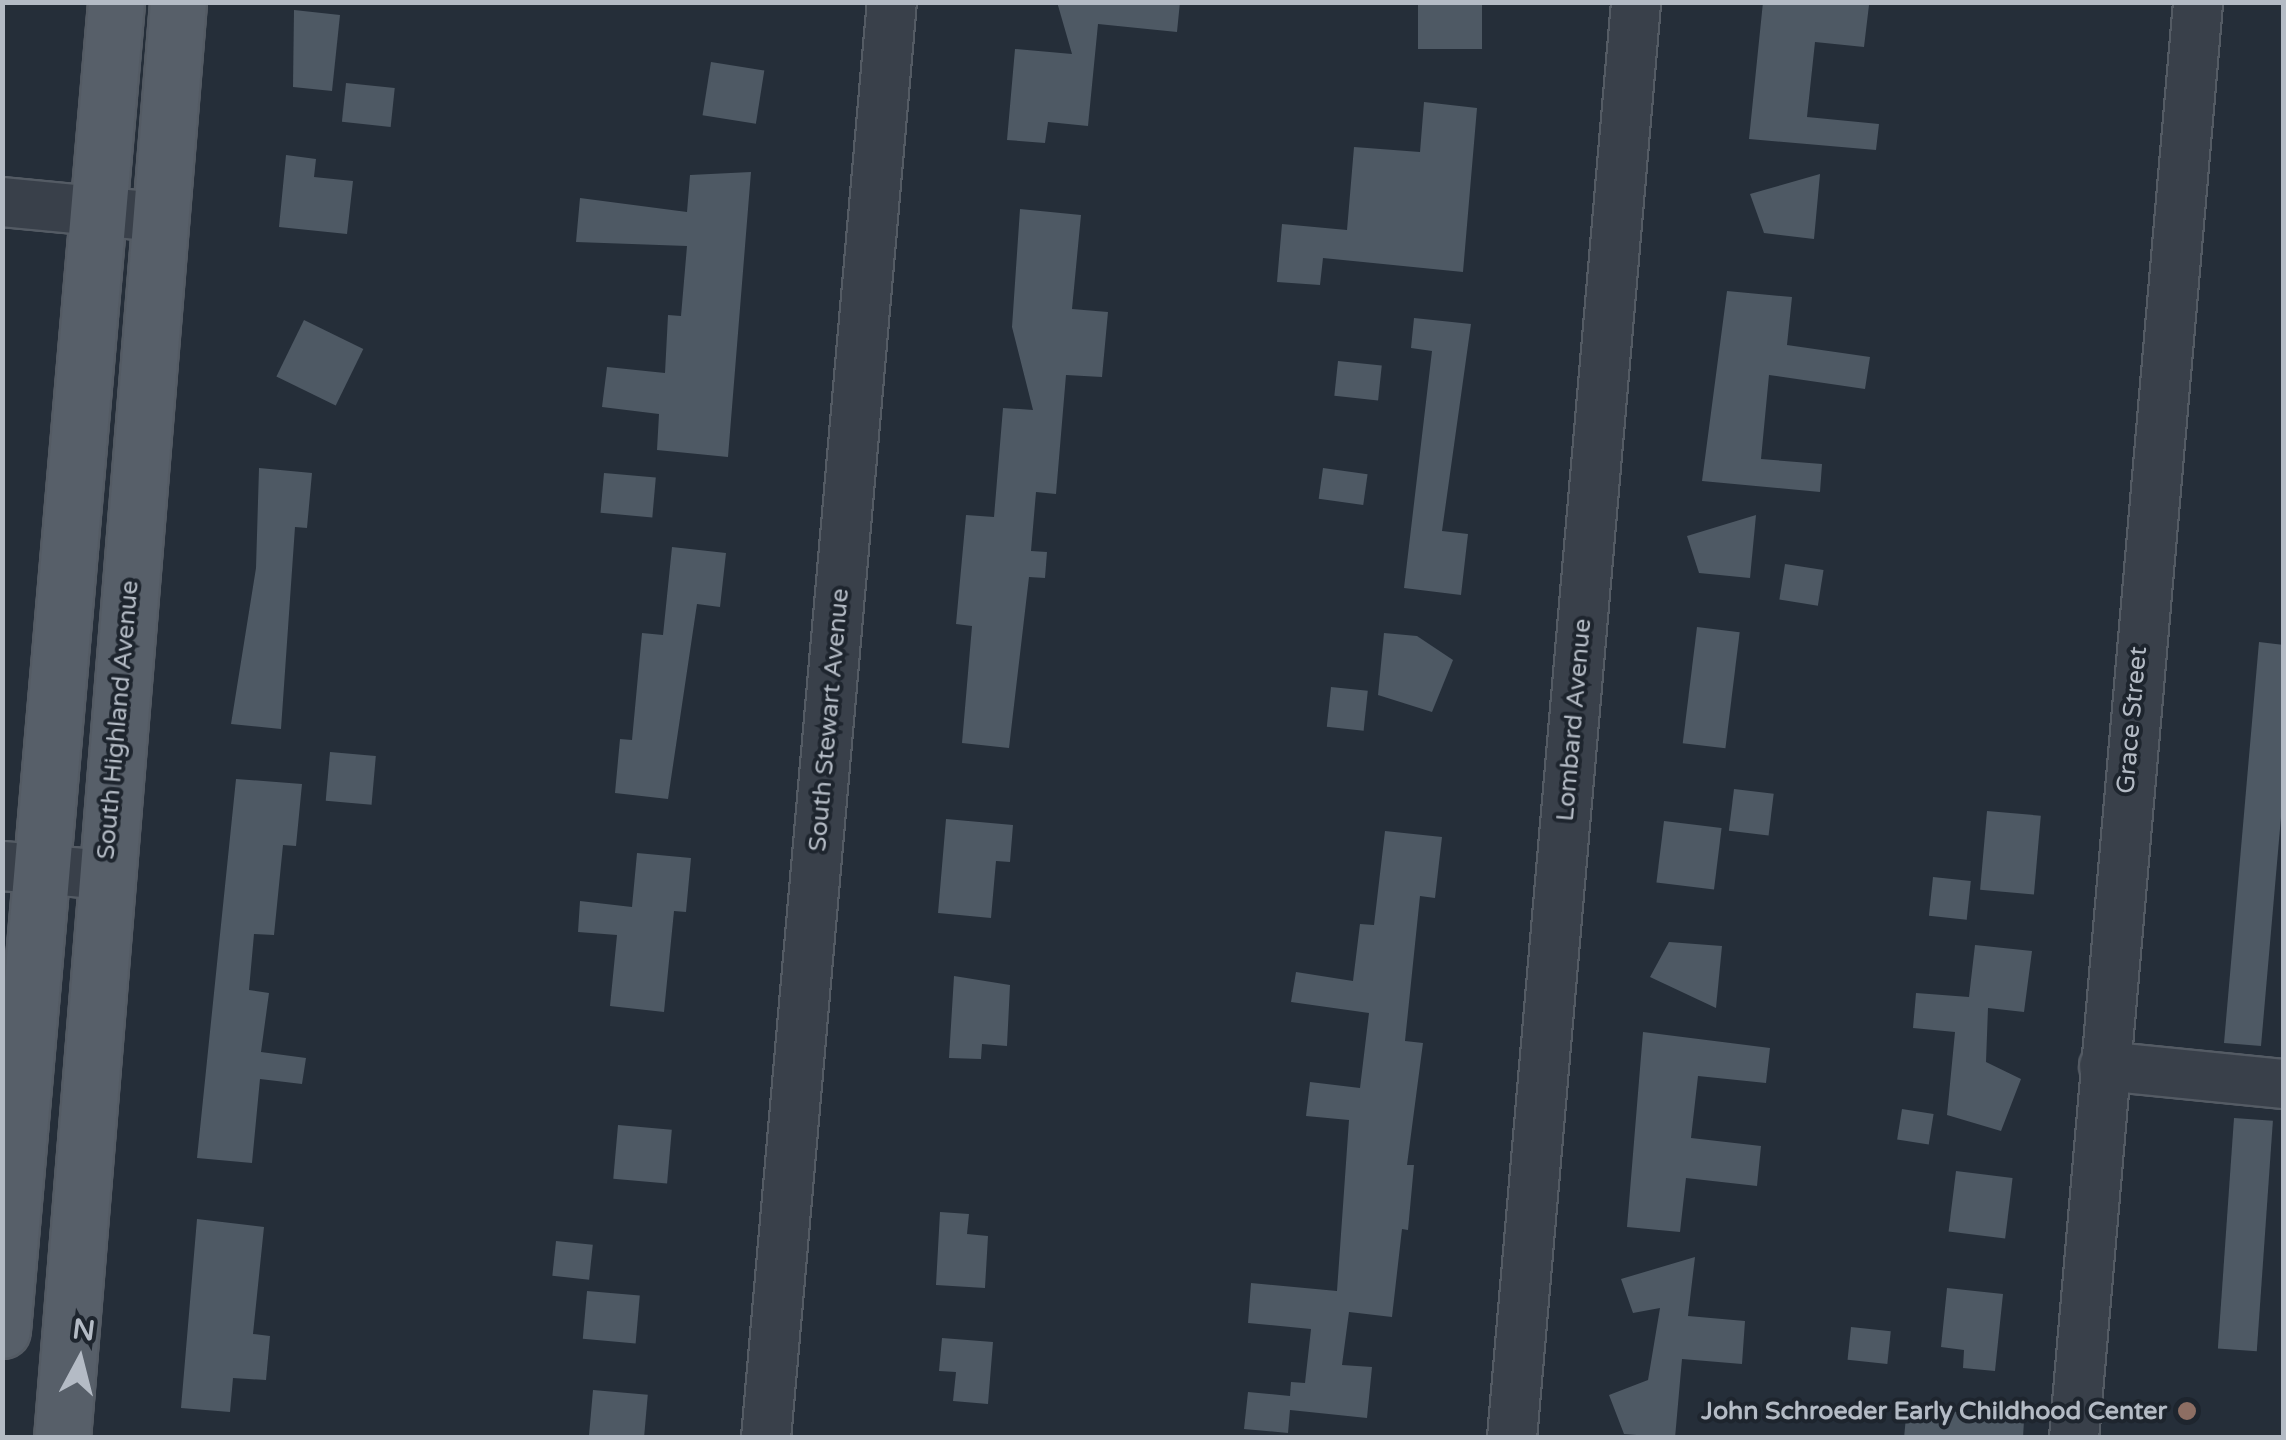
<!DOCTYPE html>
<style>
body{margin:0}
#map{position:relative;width:2286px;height:1440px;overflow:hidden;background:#252e39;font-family:"Varela Round",sans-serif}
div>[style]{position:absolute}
.building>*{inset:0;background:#4e5964;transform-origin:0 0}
.roads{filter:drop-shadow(2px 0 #545b64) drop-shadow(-2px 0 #545b64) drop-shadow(0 2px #545b64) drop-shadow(0 -2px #545b64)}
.minor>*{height:48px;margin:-24px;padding:0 24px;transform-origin:24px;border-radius:24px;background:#39404a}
.major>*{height:55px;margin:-27.5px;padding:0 27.5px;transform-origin:27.5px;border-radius:27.5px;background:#575f69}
.dots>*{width:28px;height:28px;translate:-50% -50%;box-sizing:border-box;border:5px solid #1e252e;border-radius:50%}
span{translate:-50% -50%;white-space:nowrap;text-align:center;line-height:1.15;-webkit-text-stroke:8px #1e252e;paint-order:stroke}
.street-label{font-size:25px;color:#b4bbc5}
.poi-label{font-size:25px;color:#b4bbc5;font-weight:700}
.right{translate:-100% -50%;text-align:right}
.frame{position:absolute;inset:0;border:5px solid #b4bbc5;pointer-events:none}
.north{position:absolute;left:30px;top:1310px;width:100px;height:100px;-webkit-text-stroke:8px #1e252e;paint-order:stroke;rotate:7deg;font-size:28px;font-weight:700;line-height:40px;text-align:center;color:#b4bbc5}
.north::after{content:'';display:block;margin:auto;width:35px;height:45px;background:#b4bbc5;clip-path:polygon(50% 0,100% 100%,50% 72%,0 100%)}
</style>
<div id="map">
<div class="building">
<div style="clip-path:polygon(1057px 2px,1180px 2px,1177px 32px,1098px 24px,1088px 126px,1048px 122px,1045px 143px,1007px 140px,1015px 49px,1072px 54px)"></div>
<div style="left:1418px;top:2px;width:64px;height:47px"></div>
<div style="clip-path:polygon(1763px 2px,1869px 5px,1864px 47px,1815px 42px,1807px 117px,1879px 124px,1876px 150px,1749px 139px)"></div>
<div style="clip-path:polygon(294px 10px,340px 15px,332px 91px,293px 87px)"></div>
<div style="left:711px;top:62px;width:54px;height:54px;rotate:9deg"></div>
<div style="left:346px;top:83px;width:49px;height:39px;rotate:6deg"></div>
<div style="clip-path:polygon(1424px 102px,1477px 108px,1463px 272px,1323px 258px,1320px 285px,1277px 282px,1282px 224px,1347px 230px,1354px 147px,1420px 152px)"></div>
<div style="clip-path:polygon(286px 155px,316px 159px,314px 177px,353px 181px,347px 234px,279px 227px)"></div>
<div style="clip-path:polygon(751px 172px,728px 457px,657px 450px,659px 414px,602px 407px,607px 367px,665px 373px,668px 315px,681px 316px,687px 246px,576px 242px,580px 198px,687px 212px,690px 175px)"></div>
<div style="clip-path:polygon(1820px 174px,1814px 239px,1764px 233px,1750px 194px)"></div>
<div style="clip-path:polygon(1020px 209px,1081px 215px,1072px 309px,1108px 312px,1102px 377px,1066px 375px,1056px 494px,1036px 492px,1031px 551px,1047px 552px,1045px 578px,1029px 577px,1009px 748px,962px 743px,972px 626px,956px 624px,966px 515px,994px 517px,1003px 408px,1033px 410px,1012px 327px)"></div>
<div style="clip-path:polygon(1727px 291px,1792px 297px,1787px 345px,1870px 357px,1865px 389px,1769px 375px,1761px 459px,1822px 464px,1820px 492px,1702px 481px)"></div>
<div style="clip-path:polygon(1414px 318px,1471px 324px,1442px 531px,1468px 534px,1461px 595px,1404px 588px,1432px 351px,1411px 348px)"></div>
<div style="left:304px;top:320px;width:66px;height:63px;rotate:26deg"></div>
<div style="left:1338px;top:361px;width:44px;height:35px;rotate:6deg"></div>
<div style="clip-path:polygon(259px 468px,312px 473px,307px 528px,295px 527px,281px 729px,231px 724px,256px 568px)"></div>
<div style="left:1323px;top:468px;width:45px;height:31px;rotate:8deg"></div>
<div style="left:604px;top:473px;width:52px;height:40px;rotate:5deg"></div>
<div style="clip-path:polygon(1756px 515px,1750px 578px,1699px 573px,1687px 536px)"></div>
<div style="clip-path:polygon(672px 547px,726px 553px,720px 607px,697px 604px,668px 799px,615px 793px,620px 739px,632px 740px,642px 633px,663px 635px)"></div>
<div style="left:1785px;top:564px;width:39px;height:36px;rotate:9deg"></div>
<div style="left:1697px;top:627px;width:43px;height:117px;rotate:7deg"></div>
<div style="clip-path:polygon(1384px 633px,1417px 636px,1453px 660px,1432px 712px,1378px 695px)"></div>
<div style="clip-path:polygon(2259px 642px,2284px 645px,2284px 783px,2261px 1046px,2224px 1043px)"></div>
<div style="left:1331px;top:687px;width:37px;height:40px;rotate:6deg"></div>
<div style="left:330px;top:752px;width:46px;height:49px;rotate:5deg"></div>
<div style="clip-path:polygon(236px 779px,302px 784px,296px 846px,283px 845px,274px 935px,254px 934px,249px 990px,269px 993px,261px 1052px,306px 1058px,302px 1084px,260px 1079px,252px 1163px,197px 1158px)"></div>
<div style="left:1734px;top:789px;width:40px;height:42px;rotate:7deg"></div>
<div style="left:1987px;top:811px;width:54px;height:79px;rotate:5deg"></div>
<div style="clip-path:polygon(946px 819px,1013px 825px,1010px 862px,996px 861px,991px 918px,938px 913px)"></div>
<div style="left:1664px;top:821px;width:58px;height:62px;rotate:7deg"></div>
<div style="clip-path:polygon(1385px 831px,1442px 837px,1435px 898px,1420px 896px,1405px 1041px,1423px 1043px,1407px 1165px,1414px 1165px,1408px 1230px,1402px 1229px,1392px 1317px,1349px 1312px,1342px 1365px,1372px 1367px,1367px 1418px,1290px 1410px,1288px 1433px,1244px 1429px,1248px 1392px,1290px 1396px,1291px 1382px,1305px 1383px,1311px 1329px,1248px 1323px,1251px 1283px,1337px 1291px,1349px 1120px,1306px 1116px,1310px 1082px,1360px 1088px,1369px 1013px,1291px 1002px,1296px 972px,1353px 981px,1360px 924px,1374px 925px)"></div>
<div style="clip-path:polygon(637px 853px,691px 858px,686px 912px,674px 911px,664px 1012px,610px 1006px,617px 935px,578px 932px,580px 901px,632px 907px)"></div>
<div style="left:1933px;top:877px;width:38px;height:39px;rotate:6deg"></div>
<div style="clip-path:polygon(1669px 942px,1722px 946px,1716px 1008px,1650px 977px)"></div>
<div style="clip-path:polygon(1975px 945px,2032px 951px,2024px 1012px,1988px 1008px,1986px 1062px,2021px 1079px,2001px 1131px,1947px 1115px,1955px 1032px,1913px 1028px,1916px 993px,1969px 997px)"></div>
<div style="clip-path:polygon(954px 976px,1010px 985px,1007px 1046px,982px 1044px,981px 1059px,949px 1058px)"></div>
<div style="clip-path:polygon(1643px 1032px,1770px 1048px,1766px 1083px,1698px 1076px,1691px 1138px,1761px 1146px,1757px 1186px,1686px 1178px,1680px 1232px,1627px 1227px)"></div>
<div style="left:1902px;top:1109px;width:32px;height:31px;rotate:9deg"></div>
<div style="left:2234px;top:1118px;width:39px;height:231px;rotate:4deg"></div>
<div style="left:618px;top:1125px;width:54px;height:54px;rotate:5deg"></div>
<div style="left:1956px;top:1171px;width:57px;height:61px;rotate:7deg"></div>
<div style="clip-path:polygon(940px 1212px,969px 1214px,967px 1234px,988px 1236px,985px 1288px,936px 1285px)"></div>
<div style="clip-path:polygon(197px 1219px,264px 1227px,253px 1334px,270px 1336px,266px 1380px,233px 1378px,230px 1412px,181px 1408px)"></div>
<div style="left:556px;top:1241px;width:37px;height:35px;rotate:6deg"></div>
<div style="clip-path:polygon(1695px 1257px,1688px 1316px,1745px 1321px,1742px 1364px,1682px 1359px,1675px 1438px,1624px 1434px,1609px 1395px,1648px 1380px,1660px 1308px,1633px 1313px,1621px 1279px)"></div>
<div style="clip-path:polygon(1947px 1288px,2003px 1294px,1995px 1371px,1963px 1368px,1964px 1350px,1941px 1347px)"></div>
<div style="left:587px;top:1291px;width:53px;height:48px;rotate:5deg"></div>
<div style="left:1851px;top:1327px;width:40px;height:33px;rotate:6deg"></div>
<div style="clip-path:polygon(942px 1338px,993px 1342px,988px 1404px,953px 1401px,956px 1372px,939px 1371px)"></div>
<div style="left:593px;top:1390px;width:55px;height:48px;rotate:5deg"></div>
<div style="clip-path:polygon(1907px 1406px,2024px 1420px,2023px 1438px,1904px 1438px)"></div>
</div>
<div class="roads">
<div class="minor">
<div style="left:2px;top:202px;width:158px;rotate:5.5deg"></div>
<div style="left:2px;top:866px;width:104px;rotate:4.9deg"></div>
<div style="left:2104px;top:1066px;width:181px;rotate:5.7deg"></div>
<div style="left:766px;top:1438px;width:1442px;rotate:-84.99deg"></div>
<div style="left:1512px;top:1438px;width:1441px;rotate:-85.06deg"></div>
<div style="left:2074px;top:1438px;width:1441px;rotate:-85.06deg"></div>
</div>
<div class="major">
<div style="left:2px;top:1330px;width:1333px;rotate:-85.09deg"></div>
<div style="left:62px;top:1438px;width:1441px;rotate:-85.38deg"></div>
</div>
</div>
<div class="dots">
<div style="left:2187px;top:1411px;background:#8d6e63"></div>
</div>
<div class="street-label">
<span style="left:118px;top:720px;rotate:-85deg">South Highland Avenue</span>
<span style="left:829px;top:720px;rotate:-85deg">South Stewart Avenue</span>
<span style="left:1574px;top:720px;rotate:-85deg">Lombard Avenue</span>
<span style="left:2132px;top:720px;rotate:-85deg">Grace Street</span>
</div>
<div class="poi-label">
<span class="right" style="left:2167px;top:1411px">John Schroeder Early Childhood Center</span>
</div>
<div class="frame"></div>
<div class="north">N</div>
</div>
